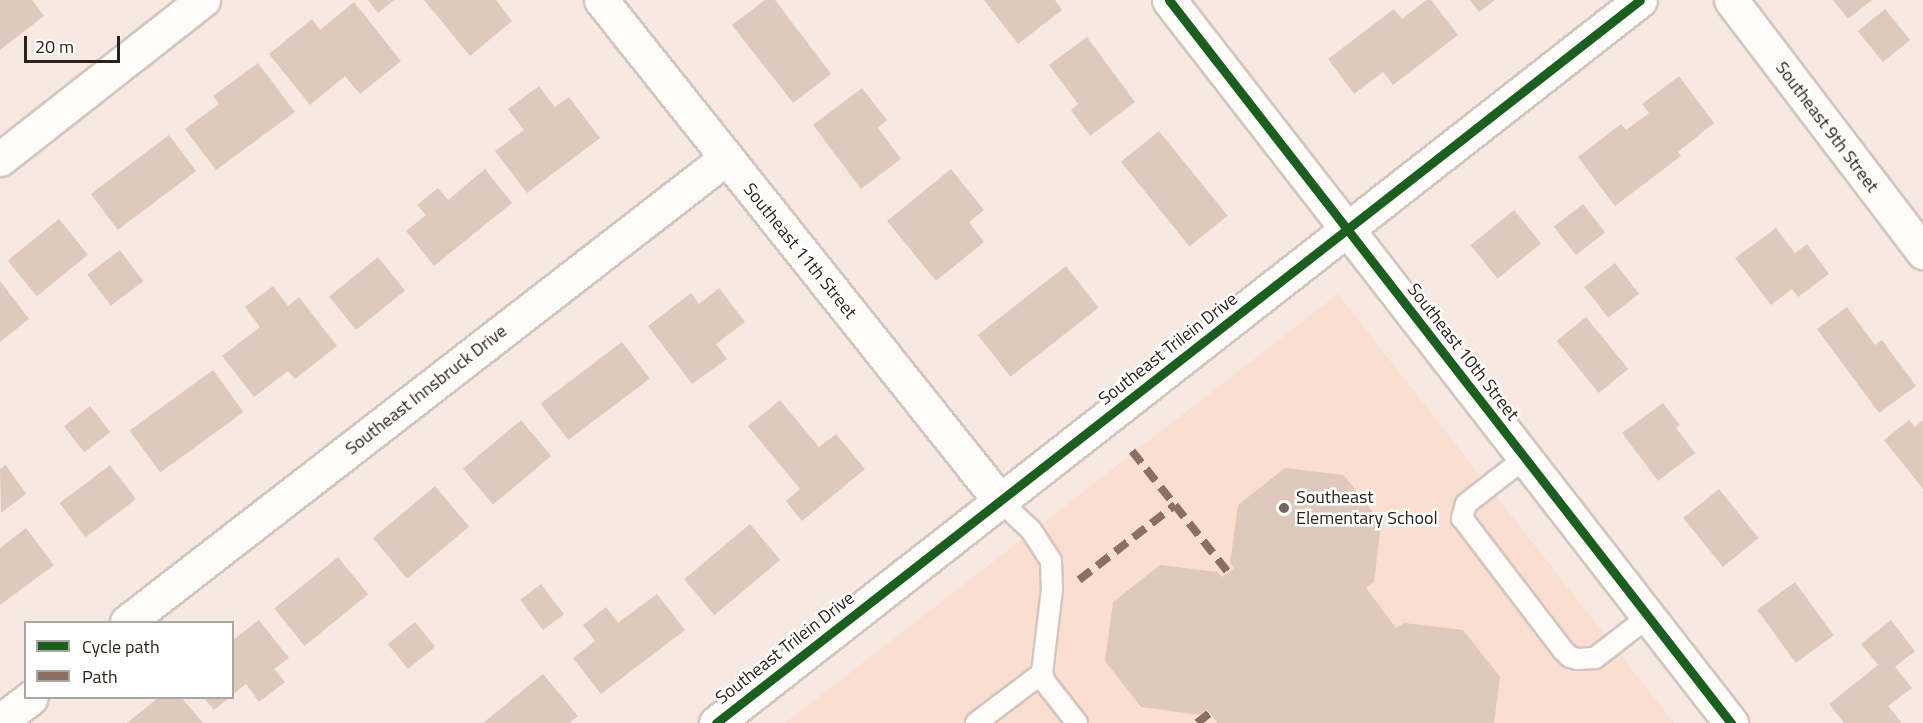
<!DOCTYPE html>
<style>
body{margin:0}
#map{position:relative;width:1923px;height:723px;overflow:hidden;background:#f7e9e1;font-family:"Titillium Web",sans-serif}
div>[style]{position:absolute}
.built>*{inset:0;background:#fadfd0}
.building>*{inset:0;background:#dfc9bc;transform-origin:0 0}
.roads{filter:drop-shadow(2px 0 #d2c6bf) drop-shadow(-2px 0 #d2c6bf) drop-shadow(0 2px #d2c6bf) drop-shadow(0 -2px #d2c6bf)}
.service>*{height:20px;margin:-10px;padding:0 10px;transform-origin:10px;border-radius:10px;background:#fefcfa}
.minor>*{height:33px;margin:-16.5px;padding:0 16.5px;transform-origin:16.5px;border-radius:16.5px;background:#fefcfa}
.tertiary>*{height:33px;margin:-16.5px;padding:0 16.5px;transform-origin:16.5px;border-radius:16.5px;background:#fefcfa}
.quiet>*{height:8px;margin-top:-4px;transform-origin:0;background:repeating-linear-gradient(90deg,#8d6e63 0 15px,transparent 0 23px)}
.cycleway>*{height:9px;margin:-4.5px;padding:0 4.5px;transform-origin:4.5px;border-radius:4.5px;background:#1b5e20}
.dots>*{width:16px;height:16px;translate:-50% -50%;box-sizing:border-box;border:3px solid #fff;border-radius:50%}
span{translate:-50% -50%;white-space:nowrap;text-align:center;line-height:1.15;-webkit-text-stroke:5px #fff;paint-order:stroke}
.street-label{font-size:18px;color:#2d221b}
.poi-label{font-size:18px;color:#2d221b}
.left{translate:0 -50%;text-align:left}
.legend{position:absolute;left:24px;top:621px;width:210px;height:78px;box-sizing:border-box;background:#fff;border:2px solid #aba7a4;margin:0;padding:8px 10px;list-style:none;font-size:18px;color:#2d221b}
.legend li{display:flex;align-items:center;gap:12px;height:30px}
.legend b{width:30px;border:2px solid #aba7a4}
.scale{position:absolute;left:24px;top:36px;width:96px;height:27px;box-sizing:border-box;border:3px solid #2d221b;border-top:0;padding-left:8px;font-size:18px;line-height:21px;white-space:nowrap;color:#2d221b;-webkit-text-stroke:4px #fff;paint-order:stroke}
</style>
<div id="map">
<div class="built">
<div style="clip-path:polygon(1338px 294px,1674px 723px,785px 723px)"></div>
</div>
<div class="building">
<div style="clip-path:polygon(0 0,32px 0,44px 16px,0 50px)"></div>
<div style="clip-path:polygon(368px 0,394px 0,378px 13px)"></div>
<div style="clip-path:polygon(424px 0,496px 0,512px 21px,470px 56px)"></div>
<div style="clip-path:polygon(765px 0,775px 0,831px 74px,793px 103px,732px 25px)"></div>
<div style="clip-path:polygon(984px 0,1055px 0,1062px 10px,1018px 44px)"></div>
<div style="clip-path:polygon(1426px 0,1431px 0,1458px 35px,1393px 85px,1383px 72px,1354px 94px,1328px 59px,1394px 9px,1402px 19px)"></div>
<div style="clip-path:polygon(1470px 0,1495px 0,1479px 12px)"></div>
<div style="clip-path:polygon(1833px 0,1872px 0,1848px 19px)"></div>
<div style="clip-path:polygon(354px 2px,401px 61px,360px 94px,345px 76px,310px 105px,269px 54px,312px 19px,320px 30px)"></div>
<div style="left:1885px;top:9px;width:40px;height:35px;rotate:51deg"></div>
<div style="clip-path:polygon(1087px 37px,1135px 102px,1090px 136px,1071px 110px,1078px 104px,1049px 65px)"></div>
<div style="clip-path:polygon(258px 63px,295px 112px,216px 170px,185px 129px,219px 104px,213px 96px)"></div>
<div style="clip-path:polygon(1679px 76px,1714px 123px,1678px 152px,1681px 156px,1615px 206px,1578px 157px,1621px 124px,1626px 130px,1649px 113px,1642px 104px)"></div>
<div style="clip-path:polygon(539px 86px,555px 107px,569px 97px,600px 138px,527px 193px,495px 151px,524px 130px,508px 109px)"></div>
<div style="clip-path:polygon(862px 88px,887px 120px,878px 128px,901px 159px,861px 189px,813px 125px)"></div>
<div style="left:1159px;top:131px;width:109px;height:49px;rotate:51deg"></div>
<div style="left:169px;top:135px;width:45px;height:98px;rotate:53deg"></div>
<div style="clip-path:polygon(485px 169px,512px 203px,434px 266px,406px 231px,426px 215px,417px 205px,438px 188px,448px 200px)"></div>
<div style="clip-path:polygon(951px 169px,984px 210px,969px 222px,984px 242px,936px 281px,887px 221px)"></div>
<div style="left:1583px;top:204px;width:36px;height:37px;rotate:52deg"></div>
<div style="left:1514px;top:210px;width:43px;height:56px;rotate:51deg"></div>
<div style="left:59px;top:219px;width:46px;height:66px;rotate:51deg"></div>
<div style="clip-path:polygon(1776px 228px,1795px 253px,1807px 244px,1829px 274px,1798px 297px,1792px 289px,1771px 305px,1735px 258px)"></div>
<div style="left:120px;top:250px;width:39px;height:41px;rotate:53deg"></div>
<div style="left:378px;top:257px;width:43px;height:63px;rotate:51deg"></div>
<div style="left:1615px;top:263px;width:39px;height:39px;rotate:52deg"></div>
<div style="left:1066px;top:266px;width:53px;height:112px;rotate:52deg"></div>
<div style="clip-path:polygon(0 281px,29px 319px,0 342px)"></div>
<div style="clip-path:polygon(273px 286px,288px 306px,299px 297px,337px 346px,295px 379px,288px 371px,254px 397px,222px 356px,260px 327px,245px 307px)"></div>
<div style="clip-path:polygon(719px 288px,745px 322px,716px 344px,727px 359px,692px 384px,648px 326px,691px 293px,699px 304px)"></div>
<div style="clip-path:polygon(1847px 307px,1875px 345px,1882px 340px,1916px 386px,1879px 413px,1817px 329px)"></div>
<div style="left:1586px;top:317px;width:67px;height:38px;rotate:51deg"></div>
<div style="left:622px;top:342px;width:46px;height:102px;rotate:53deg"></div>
<div style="left:213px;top:370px;width:52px;height:103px;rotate:54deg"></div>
<div style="clip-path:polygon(780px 400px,819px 447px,836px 434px,865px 469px,802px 521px,786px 501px,800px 489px,748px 426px)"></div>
<div style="clip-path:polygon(1663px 403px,1680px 425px,1676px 428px,1695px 453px,1658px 481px,1622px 433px)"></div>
<div style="left:90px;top:406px;width:33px;height:33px;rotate:52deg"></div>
<div style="left:521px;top:420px;width:47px;height:76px;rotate:50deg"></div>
<div style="clip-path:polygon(1909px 420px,1915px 427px,1923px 420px,1923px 489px,1884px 440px)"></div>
<div style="clip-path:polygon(6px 465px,26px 494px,1px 513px,0 469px)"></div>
<div style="left:110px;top:465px;width:43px;height:63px;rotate:53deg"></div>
<div style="clip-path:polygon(1285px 468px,1344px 475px,1381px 523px,1374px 582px,1366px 588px,1396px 628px,1404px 623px,1463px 630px,1500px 677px,1494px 723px,1218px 723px,1207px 710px,1200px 715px,1141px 707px,1105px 661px,1113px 602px,1160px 565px,1218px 572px,1222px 577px,1234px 568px,1230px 563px,1238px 505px)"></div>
<div style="left:435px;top:486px;width:53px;height:81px;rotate:50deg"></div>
<div style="left:1719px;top:489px;width:63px;height:46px;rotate:51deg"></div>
<div style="left:750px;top:524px;width:47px;height:86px;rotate:50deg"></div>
<div style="clip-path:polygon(26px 528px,54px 565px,0 605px,0 548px)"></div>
<div style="left:338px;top:557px;width:48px;height:82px;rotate:51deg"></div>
<div style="left:1795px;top:582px;width:66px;height:47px;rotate:54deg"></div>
<div style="left:541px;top:584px;width:38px;height:26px;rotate:53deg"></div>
<div style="clip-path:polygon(657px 594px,685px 630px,601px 694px,573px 658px,595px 641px,583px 625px,606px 607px,618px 623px)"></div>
<div style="clip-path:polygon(259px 620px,289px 658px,274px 669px,285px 682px,259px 702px,246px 684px,232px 695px,232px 641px)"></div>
<div style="clip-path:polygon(1891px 620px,1915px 651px,1895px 667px,1912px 688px,1888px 706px,1902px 723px,1844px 723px,1829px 704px,1878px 665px,1861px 644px)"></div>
<div style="left:415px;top:622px;width:32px;height:35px;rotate:51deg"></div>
<div style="clip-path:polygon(543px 674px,578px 716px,569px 723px,483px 723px)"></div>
<div style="clip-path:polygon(158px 698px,182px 698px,203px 723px,127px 723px)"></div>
<div style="clip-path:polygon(204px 698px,229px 698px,214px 710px)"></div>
</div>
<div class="roads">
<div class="service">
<div style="left:1525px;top:458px;width:75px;rotate:142.1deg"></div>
<div style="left:1466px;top:504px;width:15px;rotate:106deg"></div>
<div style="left:1462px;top:518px;width:166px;rotate:52.6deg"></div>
<div style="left:1563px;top:650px;width:10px;rotate:45deg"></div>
<div style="left:1570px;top:657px;width:8px;rotate:14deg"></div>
<div style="left:1578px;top:659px;width:17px;rotate:-3deg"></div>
<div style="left:1595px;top:658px;width:67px;rotate:-37.7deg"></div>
<div style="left:1001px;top:502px;width:41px;rotate:43deg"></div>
<div style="left:1031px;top:530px;width:37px;rotate:57deg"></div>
<div style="left:1051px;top:561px;width:28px;rotate:88deg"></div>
<div style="left:1052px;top:589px;width:85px;rotate:96.8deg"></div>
<div style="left:1042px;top:673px;width:9px;rotate:72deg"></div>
<div style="left:1045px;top:682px;width:52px;rotate:52deg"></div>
<div style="left:976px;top:723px;width:83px;rotate:-37.1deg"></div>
</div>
<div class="minor">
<div style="left:601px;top:0;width:642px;rotate:51.45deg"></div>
<div style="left:1169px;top:0;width:916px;rotate:52.14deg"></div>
<div style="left:1731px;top:0;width:317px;rotate:52.7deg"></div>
<div style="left:0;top:159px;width:258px;rotate:-38.1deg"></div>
<div style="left:127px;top:622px;width:758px;rotate:-37.76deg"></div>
<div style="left:0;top:721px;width:38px;rotate:-37deg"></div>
</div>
<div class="tertiary">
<div style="left:716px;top:723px;width:1173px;rotate:-38.04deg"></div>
</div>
</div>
<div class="quiet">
<div style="left:1132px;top:451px;width:154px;rotate:51.6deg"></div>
<div style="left:1079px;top:580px;width:122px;rotate:-38deg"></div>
<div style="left:1197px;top:723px;width:16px;rotate:-38deg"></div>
</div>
<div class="cycleway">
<div style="left:1169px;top:0;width:916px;rotate:52.14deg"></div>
<div style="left:716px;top:723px;width:1173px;rotate:-38.04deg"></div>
</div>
<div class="dots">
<div style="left:1284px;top:508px;background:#746860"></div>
</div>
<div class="street-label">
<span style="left:1827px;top:127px;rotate:53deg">Southeast 9th Street</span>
<span style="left:800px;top:251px;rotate:51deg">Southeast 11th Street</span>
<span style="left:1168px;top:349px;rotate:-38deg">Southeast Trilein Drive</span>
<span style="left:1463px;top:352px;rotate:52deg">Southeast 10th Street</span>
<span style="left:426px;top:390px;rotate:-38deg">Southeast Innsbruck Drive</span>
<span style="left:785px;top:648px;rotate:-38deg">Southeast Trilein Drive</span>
</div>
<div class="poi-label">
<span class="left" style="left:1296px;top:508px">Southeast<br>Elementary School</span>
</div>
<ul class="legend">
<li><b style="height:8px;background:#1b5e20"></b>Cycle path</li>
<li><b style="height:8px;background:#8d6e63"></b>Path</li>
</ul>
<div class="scale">20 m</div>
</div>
